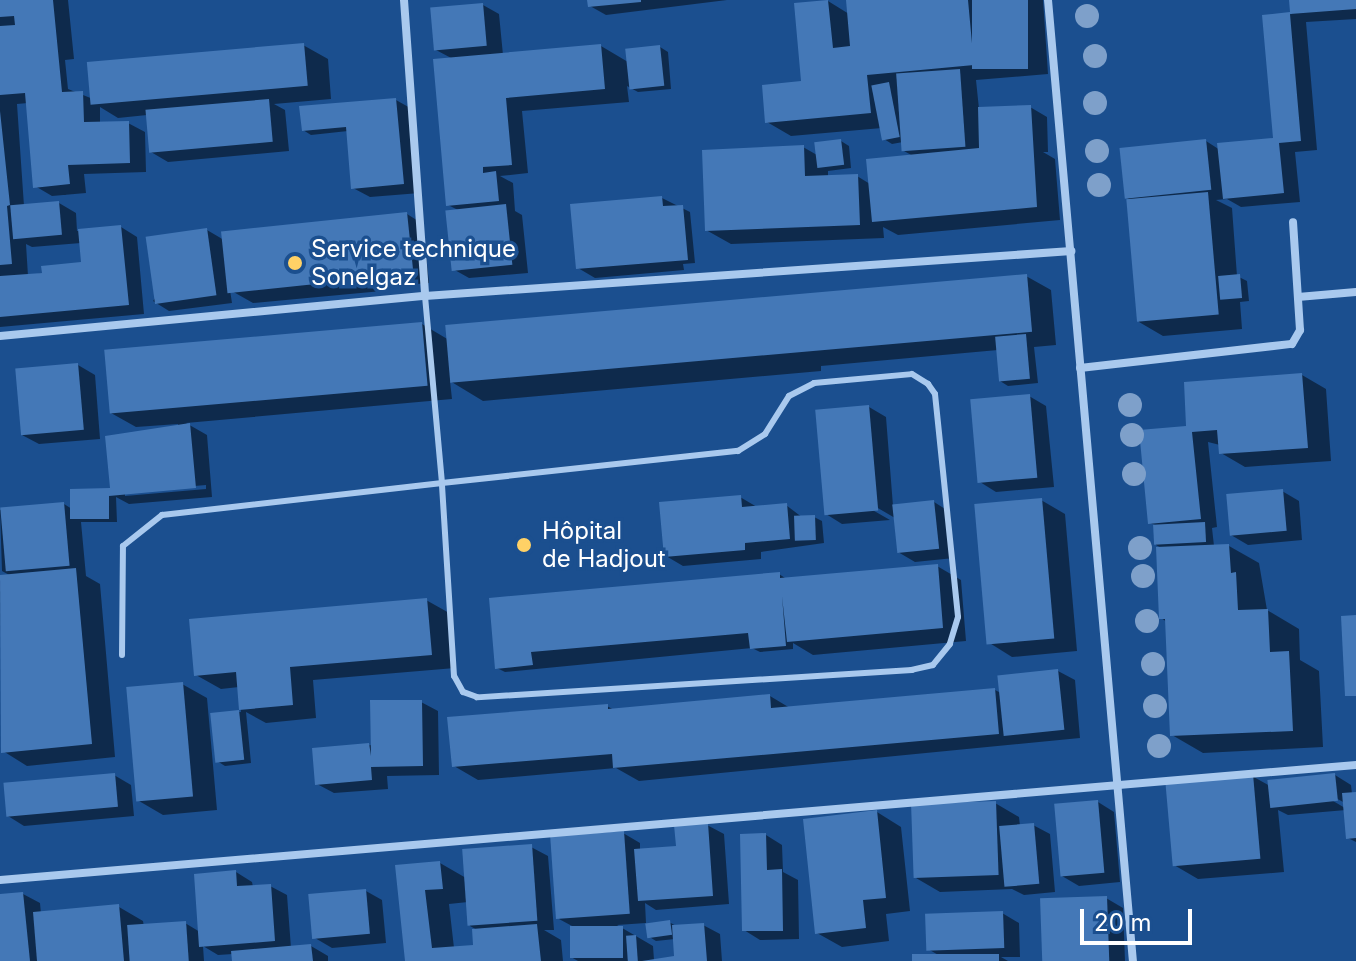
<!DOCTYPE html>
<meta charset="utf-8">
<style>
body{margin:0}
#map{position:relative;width:1356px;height:961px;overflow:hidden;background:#1b4f8f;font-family:Inter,sans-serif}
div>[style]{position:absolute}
.shadow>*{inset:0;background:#0007}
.building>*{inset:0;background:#4478b7;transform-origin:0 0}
.lane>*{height:6px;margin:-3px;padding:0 3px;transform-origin:3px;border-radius:3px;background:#a9c9ee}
.street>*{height:8px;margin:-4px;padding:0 4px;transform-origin:4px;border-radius:4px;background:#a9c9ee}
.trees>*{width:24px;height:24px;margin:-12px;border-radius:50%;background:#7ea0ca}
.dots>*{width:22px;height:22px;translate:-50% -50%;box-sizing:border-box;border:4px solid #1b4f8f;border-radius:50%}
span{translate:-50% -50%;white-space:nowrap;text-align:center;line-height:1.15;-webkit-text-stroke:7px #1b4f8f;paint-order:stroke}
.poi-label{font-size:24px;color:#fff}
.left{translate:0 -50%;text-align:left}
.scale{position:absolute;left:1080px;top:909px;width:112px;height:36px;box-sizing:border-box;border:4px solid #fff;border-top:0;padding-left:10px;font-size:24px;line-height:28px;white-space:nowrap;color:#fff;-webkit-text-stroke:6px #1b4f8f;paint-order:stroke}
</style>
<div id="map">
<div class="shadow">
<div style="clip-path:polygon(evenodd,0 0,68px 0,74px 59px,65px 60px,68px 89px,93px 99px,303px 45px,328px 59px,331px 99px,274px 104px,285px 110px,289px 151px,168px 162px,151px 152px,147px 115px,118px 118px,100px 107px,100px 124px,128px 123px,145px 132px,146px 172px,84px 174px,86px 193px,52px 196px,35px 186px,28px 103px,17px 104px,24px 206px,59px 203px,76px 213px,77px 231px,121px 227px,137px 237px,144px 314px,0 327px,0 0,81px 243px,83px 264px,28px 276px,26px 244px,32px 247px,81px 243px)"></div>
<div style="clip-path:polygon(589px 0,727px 0,606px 15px,590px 6px)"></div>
<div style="clip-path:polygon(848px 0,1043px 0,1048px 74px,976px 80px,979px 109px,1030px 107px,1047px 117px,1048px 152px,1043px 152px,1055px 159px,1060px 220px,898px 235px,883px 227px,884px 238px,731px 244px,706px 230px,803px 147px,817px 155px,841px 141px,849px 146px,851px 168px,828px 171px,828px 177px,857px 176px,870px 184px,913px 156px,904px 151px,903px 142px,892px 144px,884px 139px,882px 128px,791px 136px,767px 122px,803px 83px,828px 1px,849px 14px)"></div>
<div style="clip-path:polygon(1291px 0,1356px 0,1356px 19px,1306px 22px,1317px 150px,1295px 152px,1300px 202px,1241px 207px,1227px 199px,1216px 200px,1232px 208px,1237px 276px,1247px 281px,1249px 301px,1240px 302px,1242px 329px,1163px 336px,1139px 322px,1133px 201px,1125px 197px,1206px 141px,1220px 150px,1275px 140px,1264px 16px,1292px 14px)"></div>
<div style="clip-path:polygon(483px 5px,499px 14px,503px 55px,601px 46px,628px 62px,660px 47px,668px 52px,671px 89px,638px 92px,627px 86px,629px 102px,522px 111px,528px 173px,500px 176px,513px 183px,515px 211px,522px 215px,528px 273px,469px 278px,453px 269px,458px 210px,448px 205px,453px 59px,436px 50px)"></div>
<div style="clip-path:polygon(396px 100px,412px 109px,420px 193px,370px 197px,353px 188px,348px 131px,311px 135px,303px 130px)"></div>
<div style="clip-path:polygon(662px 198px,690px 212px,695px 263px,683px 264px,684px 270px,595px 278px,578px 268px)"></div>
<div style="clip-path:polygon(407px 214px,423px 224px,429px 283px,381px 287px,382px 291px,253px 303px,230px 290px,232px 303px,169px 311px,153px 301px,207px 230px,224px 240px)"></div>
<div style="clip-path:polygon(evenodd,1026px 276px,1051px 290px,1056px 345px,1034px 347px,1038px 383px,1008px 386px,1000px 381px,998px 350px,821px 366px,821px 371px,483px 401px,450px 381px,452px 399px,186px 423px,207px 435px,212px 497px,129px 504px,116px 497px,117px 522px,81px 522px,86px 576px,100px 584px,115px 757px,27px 766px,3px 751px,0 577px,11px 576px,2px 571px,0 510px,64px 504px,72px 509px,109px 490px,178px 427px,178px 424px,136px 427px,111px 413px,422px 324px,449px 340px,1026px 276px,206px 485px,206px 489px,125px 496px,125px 492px,206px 485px)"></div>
<div style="clip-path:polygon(78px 365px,95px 375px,100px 439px,39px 444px,22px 435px)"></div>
<div style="clip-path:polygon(1302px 375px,1326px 389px,1331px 461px,1245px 467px,1221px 453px,1220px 445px,1208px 442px,1217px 527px,1212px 528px,1214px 546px,1229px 546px,1259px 563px,1267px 610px,1299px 629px,1300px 660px,1319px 671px,1323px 747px,1203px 753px,1172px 735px,1167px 622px,1161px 618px,1163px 549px,1156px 545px,1155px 525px,1150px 523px,1189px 427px)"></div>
<div style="clip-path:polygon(1029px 396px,1046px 406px,1054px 487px,996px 492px,980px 482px)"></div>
<div style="clip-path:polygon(869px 407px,886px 417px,893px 506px,934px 502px,950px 512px,954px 558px,915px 562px,898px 552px,895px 518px,871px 504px,869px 508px,890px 520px,842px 524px,826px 514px)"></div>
<div style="clip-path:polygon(1282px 491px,1299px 501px,1302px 540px,1248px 545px,1231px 535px)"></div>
<div style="clip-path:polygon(740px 497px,757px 507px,786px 505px,803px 518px,814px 517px,822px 521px,824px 543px,761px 552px,761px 559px,683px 566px,666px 556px)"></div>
<div style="clip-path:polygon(1041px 500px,1065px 514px,1077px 651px,1012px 657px,988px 642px)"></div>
<div style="clip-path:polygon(937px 566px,961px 580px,966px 641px,813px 655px,793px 643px,793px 649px,760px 652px,752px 648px,505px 672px,497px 668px,496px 658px,779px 574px,788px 580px)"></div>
<div style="clip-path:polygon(426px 600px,451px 614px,455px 668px,313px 680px,316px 718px,266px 723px,246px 712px,251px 763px,225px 766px,217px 761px,213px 714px,241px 712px,239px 687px,221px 689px,196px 675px)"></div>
<div style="clip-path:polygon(1058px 671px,1075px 680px,1080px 738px,639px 781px,616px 768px,478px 780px,454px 766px,607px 706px,614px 710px,770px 696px,790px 708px,995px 690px,1001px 693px)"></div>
<div style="clip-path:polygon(182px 684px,207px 698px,217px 810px,163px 815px,139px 801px)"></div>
<div style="clip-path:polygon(421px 702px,438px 711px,439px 775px,387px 776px,388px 789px,334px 793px,317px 784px,314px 750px,372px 745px)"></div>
<div style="clip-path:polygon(114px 775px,131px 785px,134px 816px,24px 826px,8px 816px)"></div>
<div style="clip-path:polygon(evenodd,1335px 775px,1351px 785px,1352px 794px,1356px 794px,1356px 842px,1348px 838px,1346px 810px,1288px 815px,1278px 810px,1284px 872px,1198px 879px,1174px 865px,1252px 776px,1270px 786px,1335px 775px,1330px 795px,1345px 803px,1345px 808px,1328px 798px,1330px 795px)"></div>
<div style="clip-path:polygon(1098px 802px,1114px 812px,1120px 882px,1079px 886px,1062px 876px)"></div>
<div style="clip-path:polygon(995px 803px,1019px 817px,1020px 826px,1033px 825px,1050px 834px,1055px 892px,1024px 895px,1012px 889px,940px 892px,916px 878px)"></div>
<div style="clip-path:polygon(877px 812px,901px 827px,910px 911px,886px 914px,889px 941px,842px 947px,817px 933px)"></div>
<div style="clip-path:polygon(707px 825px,724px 834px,729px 904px,656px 910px,645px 903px,646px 923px,617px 925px,653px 946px,654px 960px,676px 958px,675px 939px,656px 941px,648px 936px,669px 922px,678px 927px,703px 925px,720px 934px,722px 961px,578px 961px,571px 957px,572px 926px,559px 919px,623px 833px,640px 843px,640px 851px,678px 848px)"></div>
<div style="clip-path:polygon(766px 835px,782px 845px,783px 872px,798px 880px,799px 939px,760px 940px,744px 930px)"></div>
<div style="clip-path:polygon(evenodd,531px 847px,548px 856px,554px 930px,544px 930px,561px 940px,563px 961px,407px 961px,397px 867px,440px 863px,466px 878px,531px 847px,468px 902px,470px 926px,479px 931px,476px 947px,454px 948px,449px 904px,468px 902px)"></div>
<div style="clip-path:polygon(236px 872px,252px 882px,253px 887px,270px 886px,287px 895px,291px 948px,311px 946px,328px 956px,328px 961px,234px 961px,233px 954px,218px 955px,203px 946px,204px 961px,0 961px,0 896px,23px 894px,40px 903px,41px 914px,119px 907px,143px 921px,144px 927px,185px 923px,200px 932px)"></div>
<div style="clip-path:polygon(366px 891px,382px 900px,386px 943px,332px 948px,315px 938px)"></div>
<div style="clip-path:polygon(1106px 898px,1123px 908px,1125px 961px,1044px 961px)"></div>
<div style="clip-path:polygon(1002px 913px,1019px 923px,1020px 957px,1001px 957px,1008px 961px,914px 961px,940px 956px,928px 949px)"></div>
</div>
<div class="building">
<div style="clip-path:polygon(0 0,53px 0,62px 92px,83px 91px,84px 122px,129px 121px,130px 163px,68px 165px,70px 184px,33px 188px,25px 93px,0 95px,0 26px,15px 25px,14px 16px,0 17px)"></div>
<div style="clip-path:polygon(587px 0,641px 0,641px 2px,588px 7px)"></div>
<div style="clip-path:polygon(828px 0,833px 48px,850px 46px,846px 0,968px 0,974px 65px,867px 75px,871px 113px,765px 123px,762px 85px,801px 81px,794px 3px)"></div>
<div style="left:972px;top:0;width:56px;height:69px"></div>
<div style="clip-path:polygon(1289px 0,1356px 0,1356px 9px,1290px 14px,1301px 141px,1279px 143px,1284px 193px,1223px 199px,1217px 143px,1273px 138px,1262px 15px,1290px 12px)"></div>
<div style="left:483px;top:3px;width:43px;height:53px;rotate:85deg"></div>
<div style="left:304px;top:43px;width:43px;height:218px;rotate:85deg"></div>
<div style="clip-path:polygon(601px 44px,605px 89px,506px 98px,512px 165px,483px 167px,483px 173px,496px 171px,499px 201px,446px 206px,433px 59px)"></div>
<div style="left:660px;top:45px;width:41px;height:35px;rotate:84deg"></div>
<div style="left:960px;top:69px;width:78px;height:64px;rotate:86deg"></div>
<div style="left:889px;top:82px;width:56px;height:18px;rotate:79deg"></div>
<div style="clip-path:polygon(396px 98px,404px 184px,351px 189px,346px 127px,302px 131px,299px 106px)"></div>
<div style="left:269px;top:99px;width:43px;height:124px;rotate:85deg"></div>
<div style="clip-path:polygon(1031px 105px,1037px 207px,872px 222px,866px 159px,979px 148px,978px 107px)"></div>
<div style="clip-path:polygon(0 111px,10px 205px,7px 206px,12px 264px,0 265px)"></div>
<div style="left:841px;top:139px;width:26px;height:27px;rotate:83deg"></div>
<div style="left:1206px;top:139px;width:51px;height:87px;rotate:84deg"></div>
<div style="clip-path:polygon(804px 145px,805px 176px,858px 174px,860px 225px,705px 231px,702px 150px)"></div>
<div style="left:1208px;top:192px;width:123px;height:82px;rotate:85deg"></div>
<div style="clip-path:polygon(662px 196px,663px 206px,683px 205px,688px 260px,576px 269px,570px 204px)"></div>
<div style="left:59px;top:201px;width:34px;height:49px;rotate:85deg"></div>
<div style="left:506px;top:204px;width:61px;height:61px;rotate:84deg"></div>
<div style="left:407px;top:212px;width:62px;height:187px;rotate:84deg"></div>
<div style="clip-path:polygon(121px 225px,129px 305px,0 317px,0 276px,42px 273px,41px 266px,81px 262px,78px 229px)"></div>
<div style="left:207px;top:228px;width:68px;height:62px;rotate:82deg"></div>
<div style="left:1027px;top:274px;width:58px;height:584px;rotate:85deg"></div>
<div style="left:1240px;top:274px;width:24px;height:22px;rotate:85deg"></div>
<div style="left:422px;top:322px;width:64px;height:319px;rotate:85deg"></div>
<div style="left:1026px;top:334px;width:45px;height:31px;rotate:85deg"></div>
<div style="left:78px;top:363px;width:67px;height:63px;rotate:85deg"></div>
<div style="clip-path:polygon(1302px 373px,1308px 448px,1219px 454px,1217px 430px,1192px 432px,1201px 519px,1148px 524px,1139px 430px,1186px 426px,1184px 382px)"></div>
<div style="left:1030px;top:394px;width:84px;height:60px;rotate:85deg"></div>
<div style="left:869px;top:405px;width:106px;height:54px;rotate:85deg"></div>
<div style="clip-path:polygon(190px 423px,196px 488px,109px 496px,109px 519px,70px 519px,70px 489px,110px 488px,105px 436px)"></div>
<div style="left:1283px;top:489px;width:42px;height:57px;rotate:85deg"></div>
<div style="clip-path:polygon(741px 495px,742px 507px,787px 503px,790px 539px,745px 543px,745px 550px,664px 557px,659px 502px)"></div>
<div style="left:1042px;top:498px;width:141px;height:68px;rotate:85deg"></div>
<div style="left:934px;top:500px;width:49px;height:42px;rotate:84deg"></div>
<div style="left:64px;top:502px;width:64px;height:64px;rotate:85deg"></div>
<div style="left:815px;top:515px;width:25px;height:21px;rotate:88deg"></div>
<div style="left:1205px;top:522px;width:20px;height:52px;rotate:87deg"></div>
<div style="clip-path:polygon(1229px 544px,1231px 573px,1236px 572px,1238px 610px,1268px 609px,1270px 652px,1289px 651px,1293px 731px,1170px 736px,1165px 619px,1159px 619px,1156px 547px)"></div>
<div style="clip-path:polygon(938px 564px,943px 628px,787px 642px,782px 596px,786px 646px,750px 649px,748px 633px,531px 652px,533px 665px,495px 669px,489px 598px,780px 572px,780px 578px)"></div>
<div style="clip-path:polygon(76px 568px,92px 744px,1px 753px,0 575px)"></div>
<div style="clip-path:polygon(427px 598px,432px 655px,290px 667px,293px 705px,239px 710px,236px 672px,194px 676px,189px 619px)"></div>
<div style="clip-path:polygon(1356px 615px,1356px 696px,1345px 696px,1341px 616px)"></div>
<div style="left:1058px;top:669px;width:61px;height:61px;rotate:84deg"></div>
<div style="left:183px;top:682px;width:115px;height:57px;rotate:85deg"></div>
<div style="clip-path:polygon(995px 688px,999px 734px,613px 768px,612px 754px,452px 767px,447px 717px,608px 704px,608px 709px,770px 694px,771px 708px)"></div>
<div style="clip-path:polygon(370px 700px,422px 700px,423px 766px,371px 767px,372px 780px,315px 785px,312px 748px,369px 743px,371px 756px)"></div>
<div style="left:239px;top:710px;width:50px;height:29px;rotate:84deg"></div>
<div style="left:115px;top:773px;width:34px;height:112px;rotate:85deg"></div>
<div style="left:1335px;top:773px;width:28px;height:68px;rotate:84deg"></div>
<div style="left:1253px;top:774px;width:85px;height:88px;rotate:85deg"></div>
<div style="clip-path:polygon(1356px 792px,1356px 838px,1346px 839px,1342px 793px)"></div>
<div style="left:1098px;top:800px;width:73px;height:44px;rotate:85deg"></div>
<div style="left:996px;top:801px;width:74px;height:85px;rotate:88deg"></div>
<div style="clip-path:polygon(877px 810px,886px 898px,863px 900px,866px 928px,815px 934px,803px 819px)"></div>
<div style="clip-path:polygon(708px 823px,713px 896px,638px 901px,634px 849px,676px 846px,674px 825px)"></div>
<div style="left:1034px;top:823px;width:61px;height:35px;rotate:85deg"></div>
<div style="left:624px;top:831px;width:83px;height:74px;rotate:86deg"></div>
<div style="clip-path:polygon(766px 833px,767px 870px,782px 869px,783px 931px,742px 931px,740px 834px)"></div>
<div style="left:532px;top:844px;width:77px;height:70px;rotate:86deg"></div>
<div style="clip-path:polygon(440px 861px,443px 889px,425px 890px,432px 948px,473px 945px,472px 929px,537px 924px,541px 961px,405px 961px,395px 865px)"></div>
<div style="clip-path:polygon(236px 870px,237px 886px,271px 884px,275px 941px,199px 947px,194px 874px)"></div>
<div style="left:366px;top:889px;width:45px;height:58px;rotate:85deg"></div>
<div style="clip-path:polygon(23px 892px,30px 961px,0 961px,0 894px)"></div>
<div style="left:1107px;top:896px;width:65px;height:67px;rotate:88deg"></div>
<div style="clip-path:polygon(119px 904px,124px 961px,37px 961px,33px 912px)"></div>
<div style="left:1003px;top:911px;width:37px;height:78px;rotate:88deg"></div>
<div style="left:670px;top:920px;width:15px;height:25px;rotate:82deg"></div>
<div style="left:186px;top:921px;width:40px;height:59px;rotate:86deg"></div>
<div style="clip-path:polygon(704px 923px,707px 961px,642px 961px,674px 956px,672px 925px)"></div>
<div style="left:570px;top:926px;width:53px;height:32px"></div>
<div style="left:636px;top:935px;width:26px;height:10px;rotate:86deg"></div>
<div style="clip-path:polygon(311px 944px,313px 961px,232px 961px,231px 951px)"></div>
<div style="left:912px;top:954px;width:87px;height:7px"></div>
</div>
<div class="lane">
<div style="left:122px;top:655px;width:109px;rotate:-89.5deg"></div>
<div style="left:123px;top:546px;width:50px;rotate:-38.5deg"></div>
<div style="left:162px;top:515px;width:282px;rotate:-6.5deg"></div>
<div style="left:442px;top:483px;width:298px;rotate:-6.2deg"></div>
<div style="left:738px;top:451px;width:32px;rotate:-32deg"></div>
<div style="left:765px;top:434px;width:45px;rotate:-57.7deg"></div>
<div style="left:789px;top:396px;width:28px;rotate:-27deg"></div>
<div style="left:814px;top:383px;width:98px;rotate:-5.2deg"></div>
<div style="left:912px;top:374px;width:19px;rotate:32deg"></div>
<div style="left:928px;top:384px;width:12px;rotate:55deg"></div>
<div style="left:935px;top:394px;width:224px;rotate:84.1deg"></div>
<div style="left:958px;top:617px;width:28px;rotate:107deg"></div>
<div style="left:950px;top:644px;width:27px;rotate:129deg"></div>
<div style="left:933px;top:665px;width:22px;rotate:167deg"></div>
<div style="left:912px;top:670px;width:436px;rotate:176.4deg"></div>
<div style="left:477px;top:697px;width:15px;rotate:-160deg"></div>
<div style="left:463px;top:692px;width:18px;rotate:-119deg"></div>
<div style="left:454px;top:676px;width:193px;rotate:-93.6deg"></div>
<div style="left:442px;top:483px;width:188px;rotate:-95.2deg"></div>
</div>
<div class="street">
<div style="left:404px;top:0;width:297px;rotate:85.9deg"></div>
<div style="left:1048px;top:0;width:965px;rotate:84.95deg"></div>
<div style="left:1298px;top:297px;width:58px;rotate:-4.9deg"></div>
<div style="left:0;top:336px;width:427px;rotate:-5.4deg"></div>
<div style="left:425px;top:296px;width:648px;rotate:-3.98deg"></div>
<div style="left:1080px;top:368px;width:213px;rotate:-6.5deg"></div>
<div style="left:1292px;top:344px;width:16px;rotate:-60deg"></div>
<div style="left:1300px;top:330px;width:108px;rotate:-93.7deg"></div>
<div style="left:0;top:880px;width:1361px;rotate:-4.85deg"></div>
</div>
<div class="trees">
<div style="left:1087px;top:16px"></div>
<div style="left:1095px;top:56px"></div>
<div style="left:1095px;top:103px"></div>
<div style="left:1097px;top:151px"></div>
<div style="left:1099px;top:185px"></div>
<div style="left:1130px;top:405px"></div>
<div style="left:1132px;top:435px"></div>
<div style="left:1134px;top:474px"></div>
<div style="left:1140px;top:548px"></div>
<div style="left:1143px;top:576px"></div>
<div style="left:1147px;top:621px"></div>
<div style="left:1153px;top:664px"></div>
<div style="left:1155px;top:706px"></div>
<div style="left:1159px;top:746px"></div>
</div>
<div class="dots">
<div style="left:295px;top:263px;background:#ffd166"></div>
<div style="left:524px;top:545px;background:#ffd166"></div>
</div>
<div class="poi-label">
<span class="left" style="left:311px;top:263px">Service technique<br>Sonelgaz</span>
<span class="left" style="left:542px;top:545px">Hôpital<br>de Hadjout</span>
</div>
<div class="scale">20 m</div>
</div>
